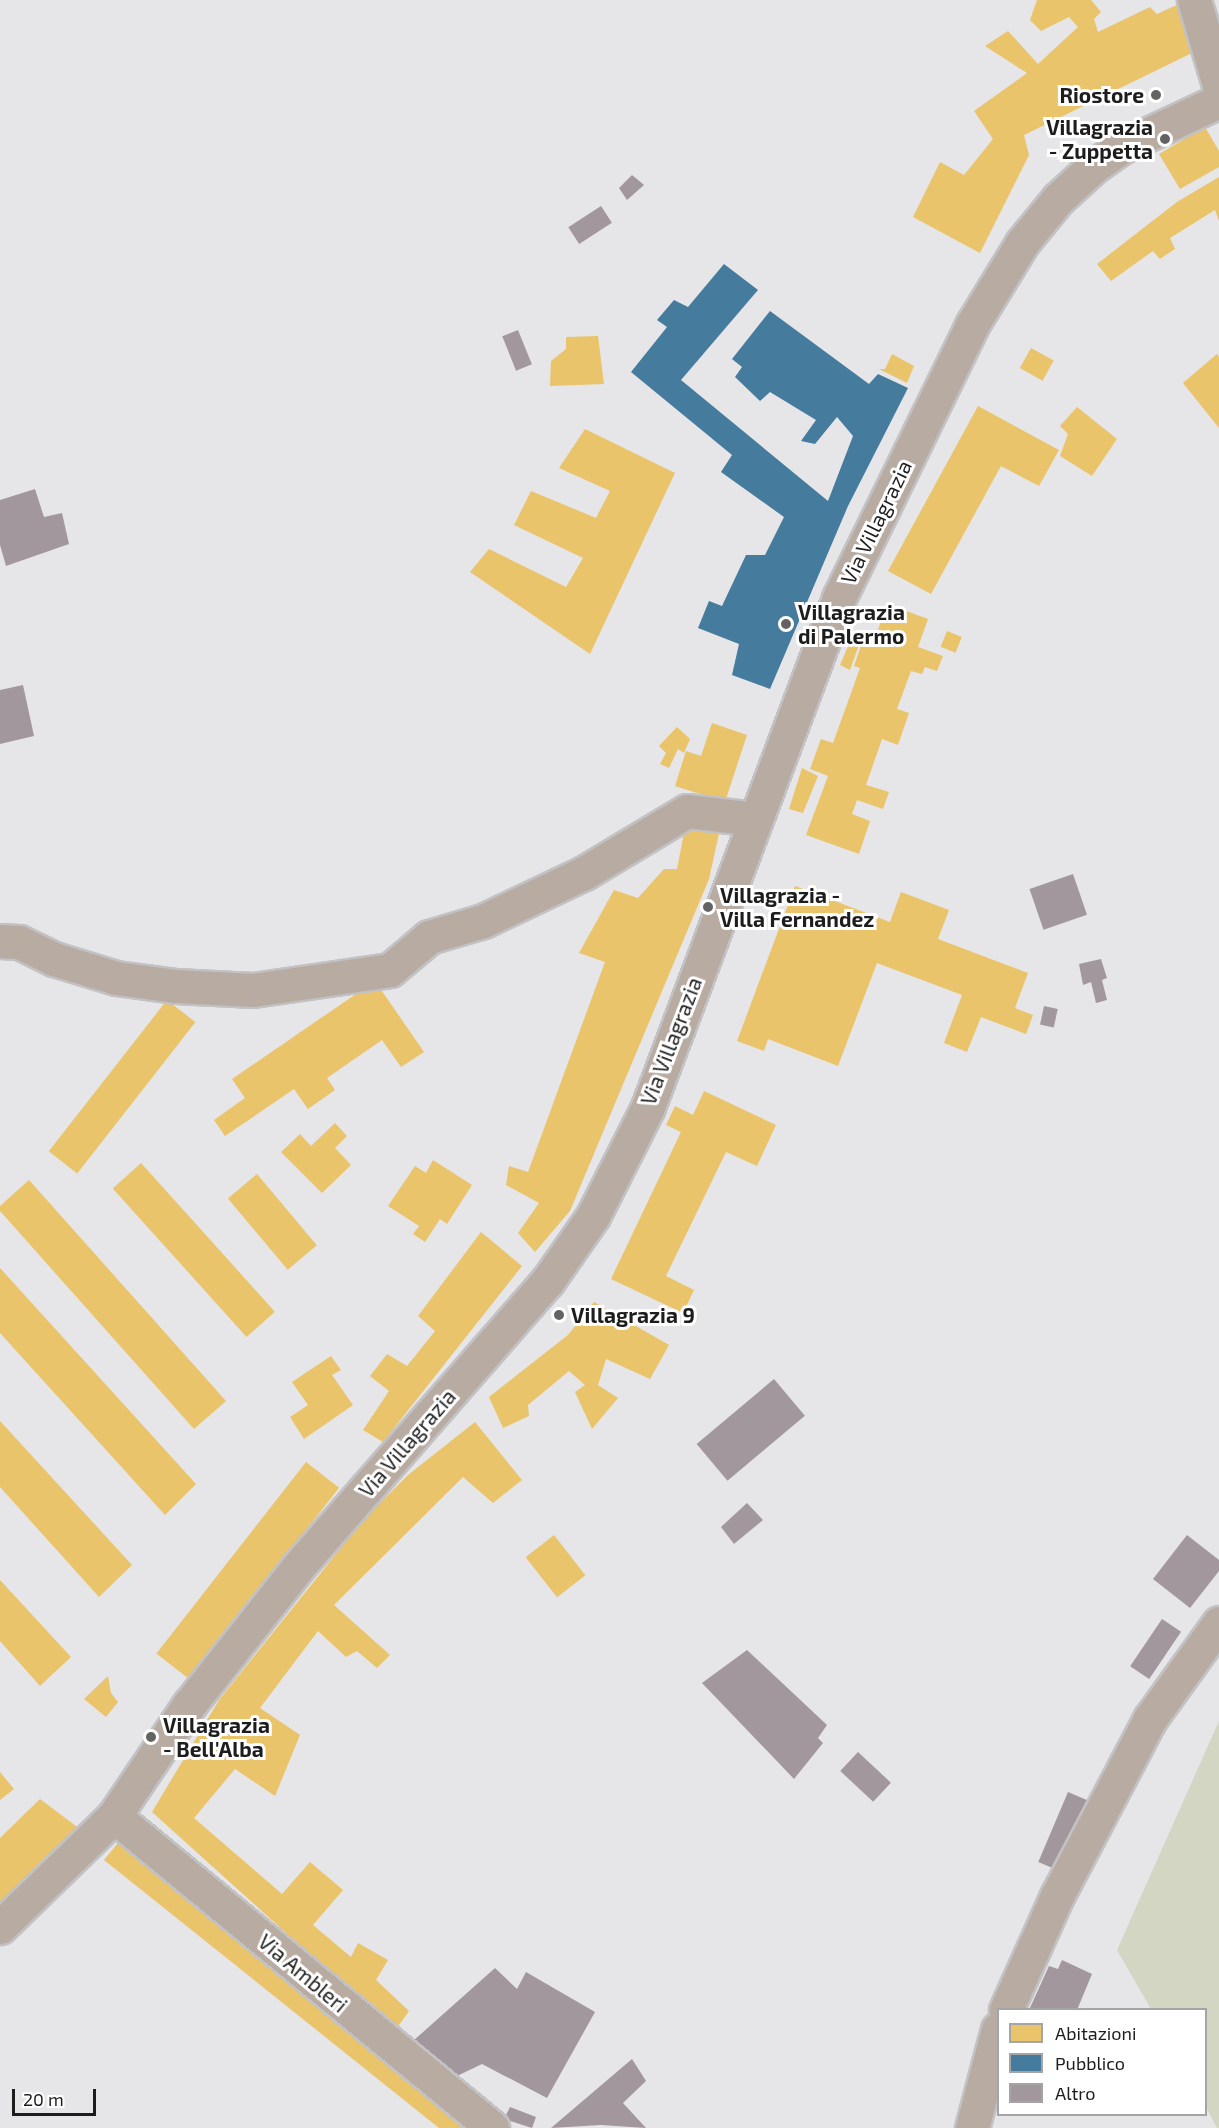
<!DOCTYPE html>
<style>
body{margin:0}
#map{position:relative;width:1219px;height:2128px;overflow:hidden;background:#e6e5e7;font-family:"Exo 2",sans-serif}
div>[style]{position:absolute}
.green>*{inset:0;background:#d2d6c2}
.homes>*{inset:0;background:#e9c46a;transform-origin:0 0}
.public>*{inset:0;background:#457b9d}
.building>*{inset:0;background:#a2979d;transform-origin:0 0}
.roads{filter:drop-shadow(2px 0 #c2c1c3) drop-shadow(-2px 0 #c2c1c3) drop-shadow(0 2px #c2c1c3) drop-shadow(0 -2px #c2c1c3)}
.minor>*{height:33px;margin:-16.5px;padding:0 16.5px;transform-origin:16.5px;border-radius:16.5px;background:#b7aba2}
.dots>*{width:16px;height:16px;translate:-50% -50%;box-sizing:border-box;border:3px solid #fff;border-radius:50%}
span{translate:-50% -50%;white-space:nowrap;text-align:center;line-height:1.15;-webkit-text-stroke:6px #fff;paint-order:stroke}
.poi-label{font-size:21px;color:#1d1d1e;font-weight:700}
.right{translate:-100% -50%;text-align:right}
.left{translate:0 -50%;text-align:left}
.street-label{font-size:21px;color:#1d1d1e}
.legend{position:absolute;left:997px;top:2008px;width:210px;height:108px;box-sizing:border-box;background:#fff;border:2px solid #a5a5a5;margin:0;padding:8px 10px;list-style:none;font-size:18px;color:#1d1d1e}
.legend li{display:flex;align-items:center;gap:12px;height:30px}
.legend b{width:30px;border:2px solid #a5a5a5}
.scale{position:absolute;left:12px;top:2089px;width:84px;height:27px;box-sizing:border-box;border:3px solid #1d1d1e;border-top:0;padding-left:8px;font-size:18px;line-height:21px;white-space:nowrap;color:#1d1d1e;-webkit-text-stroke:4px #fff;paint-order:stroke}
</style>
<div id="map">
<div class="green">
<div style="clip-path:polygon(1219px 1721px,1219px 2128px,1217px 2128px,1206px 2107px,1206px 2010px,1151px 2009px,1117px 1950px)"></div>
</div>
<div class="homes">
<div style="clip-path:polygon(1037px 0,1091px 0,1101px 12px,1094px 19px,1098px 32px,1150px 7px,1157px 14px,1179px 4px,1194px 52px,1024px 135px,1029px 155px,980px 253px,913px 217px,940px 162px,964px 175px,993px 139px,974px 111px,1027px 73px,985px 46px,1008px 31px,1038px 64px,1078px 27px,1069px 17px,1041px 31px,1030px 20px)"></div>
<div style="clip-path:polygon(1205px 127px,1219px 151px,1219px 167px,1180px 189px,1159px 154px)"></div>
<div style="clip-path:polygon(1219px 177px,1219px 221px,1215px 210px,1170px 238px,1175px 249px,1160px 259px,1153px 251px,1111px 281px,1097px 264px,1177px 202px)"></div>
<div style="clip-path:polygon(598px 336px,604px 384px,550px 386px,551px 361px,566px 349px,566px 337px)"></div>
<div style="left:1031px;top:348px;width:26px;height:23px;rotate:29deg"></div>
<div style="clip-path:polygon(892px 354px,914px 366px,907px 383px,879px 369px,885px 369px)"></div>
<div style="clip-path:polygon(1217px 354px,1219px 357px,1219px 428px,1183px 383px)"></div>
<div style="clip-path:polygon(978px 406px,1059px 450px,1039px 486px,1001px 466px,931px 594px,888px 571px)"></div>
<div style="clip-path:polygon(1077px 407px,1117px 439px,1092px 476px,1060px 456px,1068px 434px,1060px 426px)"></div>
<div style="clip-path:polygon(585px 429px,675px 473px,590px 654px,470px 572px,489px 549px,566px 587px,583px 558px,514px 525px,531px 491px,596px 518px,610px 491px,559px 468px)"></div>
<div style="clip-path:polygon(887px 604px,928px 619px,918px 647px,943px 656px,937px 671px,925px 667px,922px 674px,911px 671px,897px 709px,909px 713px,898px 745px,882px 739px,866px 785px,889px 792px,883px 809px,857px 800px,852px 814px,870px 821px,859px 854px,806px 835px,828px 776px,810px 769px,821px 739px,833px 743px,860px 668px,854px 666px,864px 637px,874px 641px)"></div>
<div style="left:947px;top:631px;width:16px;height:17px;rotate:22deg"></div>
<div style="clip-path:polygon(853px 635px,861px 639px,850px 670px,840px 665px)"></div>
<div style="clip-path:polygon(712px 723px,747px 735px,725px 802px,675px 786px,686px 751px,701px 756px)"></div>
<div style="clip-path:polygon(677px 727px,690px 739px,684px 753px,678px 749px,669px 768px,660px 764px,666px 753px,659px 746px)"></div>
<div style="clip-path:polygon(802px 768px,818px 776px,803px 813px,789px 809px)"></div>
<div style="clip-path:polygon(687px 817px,722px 820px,709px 879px,570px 1211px,535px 1252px,518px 1233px,539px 1203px,506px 1185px,509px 1166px,528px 1172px,605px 962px,579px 953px,614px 890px,638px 898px,664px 869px,677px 869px)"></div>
<div style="clip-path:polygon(795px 886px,890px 922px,901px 892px,949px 910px,938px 939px,1028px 973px,1015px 1008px,1033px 1015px,1026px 1034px,981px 1017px,967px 1052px,944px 1043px,962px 995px,877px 963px,838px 1066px,768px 1039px,764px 1051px,737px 1041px)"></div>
<div style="clip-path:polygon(375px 981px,424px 1052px,401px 1067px,382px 1040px,327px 1078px,335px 1090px,308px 1109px,294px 1089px,225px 1136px,214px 1120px,245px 1098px,232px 1079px)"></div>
<div style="left:167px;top:1000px;width:36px;height:192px;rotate:38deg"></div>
<div style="clip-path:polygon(704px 1091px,776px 1125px,757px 1166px,726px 1152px,666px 1276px,694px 1290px,683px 1313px,611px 1279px,681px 1132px,666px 1125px,675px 1106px,693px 1115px)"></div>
<div style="clip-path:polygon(335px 1123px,347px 1136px,335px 1148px,351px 1165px,322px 1193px,281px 1152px,300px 1134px,311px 1146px)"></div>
<div style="clip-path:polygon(433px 1160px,472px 1185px,447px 1224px,440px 1219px,425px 1242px,413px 1234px,419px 1226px,388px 1206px,415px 1166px,426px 1173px)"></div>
<div style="left:141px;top:1163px;width:200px;height:38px;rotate:48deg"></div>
<div style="left:257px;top:1174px;width:93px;height:38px;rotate:50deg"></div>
<div style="clip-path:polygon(29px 1180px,226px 1401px,194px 1429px,0 1211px,0 1206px)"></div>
<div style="clip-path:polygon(481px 1232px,522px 1266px,383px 1442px,363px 1430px,389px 1391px,370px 1376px,387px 1354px,407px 1366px,435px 1331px,418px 1316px)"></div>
<div style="clip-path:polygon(0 1268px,196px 1484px,165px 1515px,0 1333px)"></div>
<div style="clip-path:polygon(594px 1302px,669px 1345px,650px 1379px,606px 1359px,598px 1385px,618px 1398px,592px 1429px,575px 1392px,585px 1385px,569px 1371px,528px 1405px,529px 1416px,503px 1428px,489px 1397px,568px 1335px)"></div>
<div style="clip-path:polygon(331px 1356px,341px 1370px,332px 1375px,353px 1405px,304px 1439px,290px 1417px,308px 1405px,292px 1382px)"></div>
<div style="clip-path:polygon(0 1421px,132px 1565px,99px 1597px,0 1487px)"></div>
<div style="clip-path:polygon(475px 1422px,522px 1480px,493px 1503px,463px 1477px,334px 1605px,390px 1655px,377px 1668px,357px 1651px,346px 1657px,318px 1631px,260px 1708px,300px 1735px,275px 1796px,235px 1769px,194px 1818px,282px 1894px,310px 1862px,343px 1890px,313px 1925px,351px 1957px,358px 1943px,388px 1960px,376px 1980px,409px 2011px,395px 2031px,152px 1812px,219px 1700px,364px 1519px,408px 1475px)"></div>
<div style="left:306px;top:1462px;width:42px;height:243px;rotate:38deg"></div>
<div style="left:554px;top:1535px;width:51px;height:36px;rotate:52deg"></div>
<div style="clip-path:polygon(0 1580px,71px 1657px,40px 1686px,0 1641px)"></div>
<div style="clip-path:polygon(108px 1676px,111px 1693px,118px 1702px,106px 1717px,84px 1699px)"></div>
<div style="clip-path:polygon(0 1772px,14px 1789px,0 1800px)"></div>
<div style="clip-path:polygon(40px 1799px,80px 1829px,0 1906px,0 1838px)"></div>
<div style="clip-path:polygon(122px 1838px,474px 2128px,439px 2128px,104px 1860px)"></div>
</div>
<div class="public">
<div style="clip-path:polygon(724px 264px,758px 290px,681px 380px,828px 501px,853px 436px,837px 417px,815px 444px,801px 441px,816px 420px,770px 392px,760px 401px,735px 377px,742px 367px,732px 359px,770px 311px,869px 384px,878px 374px,908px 388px,848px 506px,770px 689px,732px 675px,739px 644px,698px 628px,709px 601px,722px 606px,746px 555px,765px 555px,784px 517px,721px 472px,732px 455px,631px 372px,667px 327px,657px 320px,674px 300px,688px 307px)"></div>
</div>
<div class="building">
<div style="clip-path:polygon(632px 175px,644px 185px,627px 200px,619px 188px)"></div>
<div style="left:601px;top:206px;width:20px;height:39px;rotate:57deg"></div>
<div style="left:518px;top:330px;width:37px;height:17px;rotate:68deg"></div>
<div style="clip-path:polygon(35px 489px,44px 517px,62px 513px,69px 544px,6px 566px,0 545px,0 500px)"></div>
<div style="clip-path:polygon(23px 685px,34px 736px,0 744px,0 690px)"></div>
<div style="left:1073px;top:874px;width:43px;height:46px;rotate:71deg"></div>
<div style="clip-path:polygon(1101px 959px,1107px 978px,1102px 980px,1107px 1000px,1096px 1003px,1091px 982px,1083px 985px,1079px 964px)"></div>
<div style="left:1044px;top:1006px;width:14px;height:19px;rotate:12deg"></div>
<div style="left:774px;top:1379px;width:48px;height:101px;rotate:50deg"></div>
<div style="clip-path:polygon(747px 1503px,763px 1520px,734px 1544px,721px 1527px)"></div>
<div style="clip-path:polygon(1187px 1535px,1219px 1560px,1219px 1571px,1190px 1608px,1153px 1579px)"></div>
<div style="left:1162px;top:1619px;width:23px;height:57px;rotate:34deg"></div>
<div style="clip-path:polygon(747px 1650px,827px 1725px,818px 1738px,823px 1743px,794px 1779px,702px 1683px)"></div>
<div style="left:858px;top:1752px;width:45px;height:26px;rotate:43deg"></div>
<div style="left:1068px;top:1792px;width:23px;height:76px;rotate:23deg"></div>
<div style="clip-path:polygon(1062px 1960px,1092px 1974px,1077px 2010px,1029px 2010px,1049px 1966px,1058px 1969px)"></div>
<div style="clip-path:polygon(495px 1968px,517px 1989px,526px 1972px,595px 2012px,547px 2098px,482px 2064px,455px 2077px,413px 2041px)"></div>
<div style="clip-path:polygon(632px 2059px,646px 2081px,623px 2103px,646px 2128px,601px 2125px,551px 2128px)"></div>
<div style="clip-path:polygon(510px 2107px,536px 2117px,532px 2128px,504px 2119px)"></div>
</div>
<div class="roads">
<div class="minor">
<div style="left:1194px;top:0;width:89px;rotate:73.6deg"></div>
<div style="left:0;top:941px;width:19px;rotate:3deg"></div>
<div style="left:19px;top:942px;width:39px;rotate:26deg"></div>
<div style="left:54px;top:959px;width:65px;rotate:17deg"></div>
<div style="left:116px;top:978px;width:61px;rotate:7.6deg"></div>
<div style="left:176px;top:986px;width:77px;rotate:3deg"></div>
<div style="left:253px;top:990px;width:138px;rotate:-8.3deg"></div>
<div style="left:390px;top:970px;width:51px;rotate:-40.2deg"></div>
<div style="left:429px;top:937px;width:56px;rotate:-16.5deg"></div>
<div style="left:483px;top:921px;width:112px;rotate:-25.4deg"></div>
<div style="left:584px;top:873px;width:120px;rotate:-31deg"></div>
<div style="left:687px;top:811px;width:67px;rotate:6.8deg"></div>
<div style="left:114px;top:1816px;width:490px;rotate:39.5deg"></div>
<div style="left:0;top:1927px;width:159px;rotate:-44.2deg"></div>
<div style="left:114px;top:1816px;width:134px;rotate:-56deg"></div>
<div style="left:189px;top:1705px;width:176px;rotate:-51.7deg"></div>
<div style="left:298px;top:1567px;width:378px;rotate:-48.9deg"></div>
<div style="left:547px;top:1282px;width:80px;rotate:-55.1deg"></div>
<div style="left:593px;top:1216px;width:122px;rotate:-63.2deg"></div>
<div style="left:648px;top:1107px;width:544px;rotate:-69.43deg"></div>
<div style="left:839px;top:598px;width:304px;rotate:-64deg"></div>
<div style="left:972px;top:325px;width:96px;rotate:-58.6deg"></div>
<div style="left:1022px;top:243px;width:57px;rotate:-50.7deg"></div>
<div style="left:1058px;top:199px;width:47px;rotate:-42.4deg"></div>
<div style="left:1093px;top:167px;width:37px;rotate:-35deg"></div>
<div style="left:1123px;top:146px;width:106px;rotate:-25.1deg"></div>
<div style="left:1006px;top:2010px;width:125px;rotate:-65.9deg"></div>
<div style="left:1057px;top:1896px;width:200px;rotate:-62.3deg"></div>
<div style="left:1150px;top:1719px;width:118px;rotate:-54.3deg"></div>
<div style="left:972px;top:2128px;width:102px;rotate:-75.3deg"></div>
</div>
</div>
<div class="dots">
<div style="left:1156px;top:95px;background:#636364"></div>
<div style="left:1165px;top:139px;background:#636364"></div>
<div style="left:786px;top:624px;background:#636364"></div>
<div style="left:708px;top:907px;background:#636364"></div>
<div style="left:559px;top:1315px;background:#636364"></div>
<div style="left:151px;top:1737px;background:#636364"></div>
</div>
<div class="poi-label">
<span class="right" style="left:1144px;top:95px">Riostore</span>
<span class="right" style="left:1153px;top:139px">Villagrazia<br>- Zuppetta</span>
<span class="left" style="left:798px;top:624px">Villagrazia<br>di Palermo</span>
<span class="left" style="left:720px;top:907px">Villagrazia -<br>Villa Fernandez</span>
<span class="left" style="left:571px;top:1315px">Villagrazia 9</span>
<span class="left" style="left:163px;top:1737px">Villagrazia<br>- Bell'Alba</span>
</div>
<div class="street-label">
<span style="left:876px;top:522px;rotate:-64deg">Via Villagrazia</span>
<span style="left:671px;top:1041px;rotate:-69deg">Via Villagrazia</span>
<span style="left:407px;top:1443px;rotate:-49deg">Via Villagrazia</span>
<span style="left:303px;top:1973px;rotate:40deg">Via Ambleri</span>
</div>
<ul class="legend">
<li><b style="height:16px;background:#e9c46a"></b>Abitazioni</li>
<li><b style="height:16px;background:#457b9d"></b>Pubblico</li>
<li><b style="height:16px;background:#a2979d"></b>Altro</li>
</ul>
<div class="scale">20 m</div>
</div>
